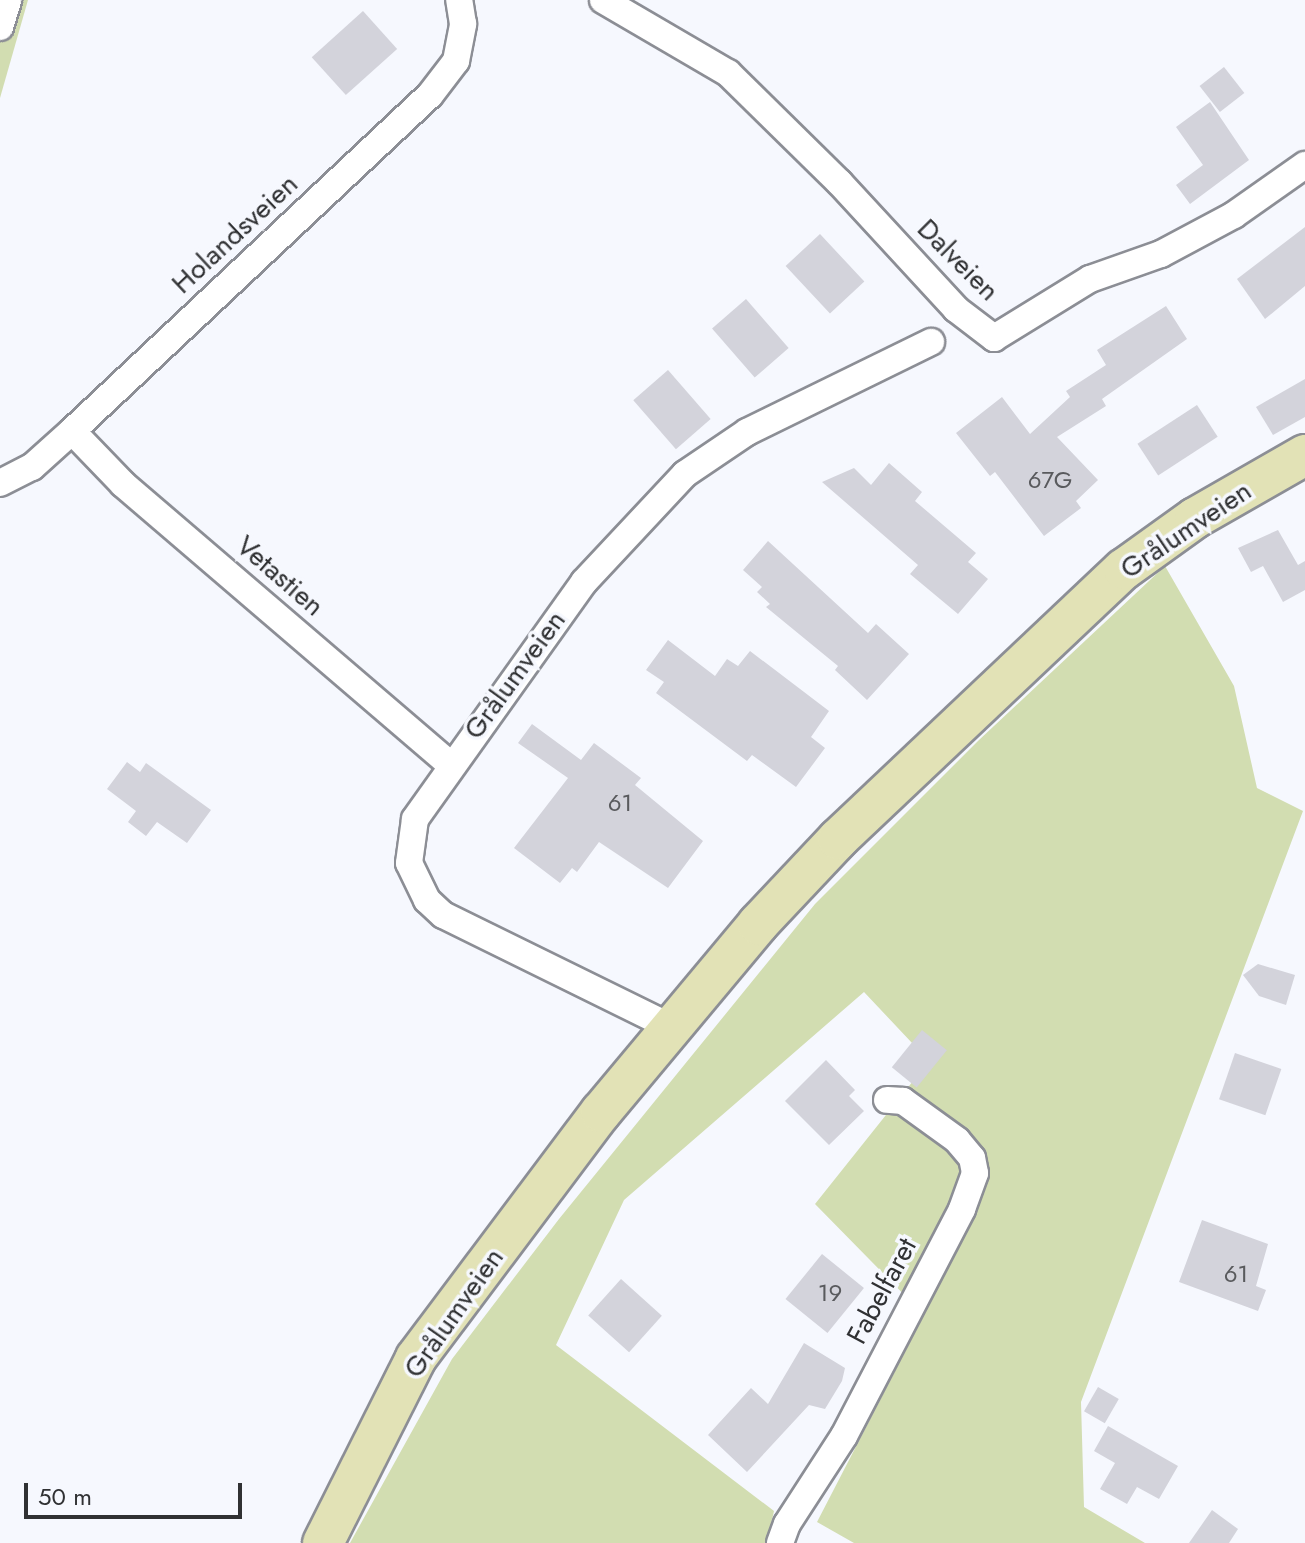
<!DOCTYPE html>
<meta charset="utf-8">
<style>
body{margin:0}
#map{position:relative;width:1305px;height:1543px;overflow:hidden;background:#f6f8fe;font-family:Jost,sans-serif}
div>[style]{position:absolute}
.green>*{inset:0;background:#d2ddb1}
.building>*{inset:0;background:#d3d3db;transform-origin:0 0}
.roads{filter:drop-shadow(2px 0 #8c8e95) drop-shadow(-2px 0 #8c8e95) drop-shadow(0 2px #8c8e95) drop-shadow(0 -2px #8c8e95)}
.minor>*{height:26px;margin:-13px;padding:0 13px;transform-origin:13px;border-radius:13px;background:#fff}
.primary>*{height:40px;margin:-20px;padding:0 20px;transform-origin:20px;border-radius:20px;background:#e2e2b6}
span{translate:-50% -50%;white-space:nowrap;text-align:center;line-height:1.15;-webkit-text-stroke:7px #f6f8fe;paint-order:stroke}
.number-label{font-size:24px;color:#595a5d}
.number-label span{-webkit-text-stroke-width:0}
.street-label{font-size:28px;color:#303133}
.scale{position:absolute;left:24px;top:1483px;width:218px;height:36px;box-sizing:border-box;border:4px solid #303133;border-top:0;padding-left:10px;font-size:24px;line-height:28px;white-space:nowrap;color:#303133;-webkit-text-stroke:6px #f6f8fe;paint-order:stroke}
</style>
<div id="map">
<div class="green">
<div style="clip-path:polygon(0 0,28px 0,0 98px)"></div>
<div style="clip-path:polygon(1165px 566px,1234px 686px,1257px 788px,1303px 811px,1081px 1402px,1084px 1507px,1145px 1543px,854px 1543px,817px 1522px,924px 1315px,815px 1204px,929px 1061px,864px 992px,624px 1200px,556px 1345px,774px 1511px,767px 1543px,350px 1543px,452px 1359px,559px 1219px,815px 904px,979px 740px)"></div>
</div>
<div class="building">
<div style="left:363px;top:11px;width:51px;height:69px;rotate:48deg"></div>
<div style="left:1224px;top:67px;width:33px;height:31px;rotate:52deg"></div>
<div style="clip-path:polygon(1210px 102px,1249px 160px,1190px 204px,1176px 185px,1203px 165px,1176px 127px)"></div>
<div style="clip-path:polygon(1305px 227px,1305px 286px,1265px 319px,1237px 279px)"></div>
<div style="left:820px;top:234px;width:65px;height:47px;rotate:47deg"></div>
<div style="left:746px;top:299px;width:65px;height:45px;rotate:49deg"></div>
<div style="clip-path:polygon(1166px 306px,1187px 339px,1102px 399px,1106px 406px,1057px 437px,1098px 480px,1076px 501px,1081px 508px,1044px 536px,995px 472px,990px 476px,956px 433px,1002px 397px,1030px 434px,1070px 397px,1066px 391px,1106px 365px,1097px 350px)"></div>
<div style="left:668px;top:370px;width:65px;height:46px;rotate:49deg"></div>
<div style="clip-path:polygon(1305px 379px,1305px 417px,1273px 435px,1256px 407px)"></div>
<div style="left:1197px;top:405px;width:38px;height:71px;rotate:57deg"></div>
<div style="clip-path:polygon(889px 463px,922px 492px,915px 501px,976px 553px,968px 562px,988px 579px,958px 614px,910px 574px,918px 565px,822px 482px,854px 468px,871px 485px)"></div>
<div style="clip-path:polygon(1278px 530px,1298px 565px,1305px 561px,1305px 590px,1283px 602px,1263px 566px,1251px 572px,1238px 548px)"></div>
<div style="clip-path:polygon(768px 541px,868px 633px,876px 624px,909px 654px,867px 700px,835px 670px,838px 666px,766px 607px,770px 604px,757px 592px,762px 587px,743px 570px)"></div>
<div style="clip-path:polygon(668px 640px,715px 676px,727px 659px,738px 666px,750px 651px,829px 711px,811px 737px,825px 748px,796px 787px,752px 755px,747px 761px,656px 693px,664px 682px,646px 670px)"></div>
<div style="clip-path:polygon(532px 724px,581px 760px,594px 743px,641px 778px,635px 785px,703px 841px,668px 888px,599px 842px,577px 872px,572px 868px,560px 883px,514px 848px,568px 778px,518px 743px)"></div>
<div style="clip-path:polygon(127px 762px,140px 772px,146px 763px,211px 810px,187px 843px,157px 822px,146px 836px,128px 822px,136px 811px,107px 789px)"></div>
<div style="clip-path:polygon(1258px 964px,1295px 975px,1286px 1005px,1259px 996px,1243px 975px)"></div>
<div style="left:922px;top:1030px;width:32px;height:48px;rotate:39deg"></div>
<div style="left:1235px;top:1053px;width:49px;height:49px;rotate:19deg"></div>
<div style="clip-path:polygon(826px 1060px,855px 1090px,849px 1096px,864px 1111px,829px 1145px,785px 1101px)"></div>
<div style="clip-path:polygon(1202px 1220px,1268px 1244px,1256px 1286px,1266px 1290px,1258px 1311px,1179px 1282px)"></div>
<div style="left:822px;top:1254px;width:54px;height:58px;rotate:39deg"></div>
<div style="left:621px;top:1279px;width:55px;height:49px;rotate:42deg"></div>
<div style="clip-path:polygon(804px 1343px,845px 1368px,842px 1381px,825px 1409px,809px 1405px,747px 1472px,708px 1435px,751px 1388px,768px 1404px)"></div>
<div style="left:1098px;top:1387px;width:24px;height:28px;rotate:30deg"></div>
<div style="clip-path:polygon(1108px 1426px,1178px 1466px,1159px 1499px,1137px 1487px,1127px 1504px,1100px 1489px,1115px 1463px,1094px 1451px)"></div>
<div style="clip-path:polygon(1212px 1510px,1238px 1529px,1229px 1543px,1189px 1543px)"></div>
</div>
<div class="roads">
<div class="minor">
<div style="left:603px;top:0;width:145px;rotate:30.3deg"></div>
<div style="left:728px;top:73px;width:156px;rotate:44.5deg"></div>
<div style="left:839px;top:182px;width:173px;rotate:47.3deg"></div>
<div style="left:956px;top:309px;width:48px;rotate:37.3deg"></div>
<div style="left:994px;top:338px;width:113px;rotate:-31.6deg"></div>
<div style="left:1090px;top:279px;width:75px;rotate:-19.4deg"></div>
<div style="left:1161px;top:254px;width:83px;rotate:-28.1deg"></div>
<div style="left:1234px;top:215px;width:87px;rotate:-35.2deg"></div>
<div style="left:0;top:27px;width:28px;rotate:-73deg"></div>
<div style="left:72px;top:431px;width:74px;rotate:46.1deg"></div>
<div style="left:123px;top:484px;width:432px;rotate:40.6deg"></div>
<div style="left:0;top:483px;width:36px;rotate:-27deg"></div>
<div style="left:32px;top:467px;width:54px;rotate:-42deg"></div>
<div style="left:72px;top:431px;width:491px;rotate:-43.2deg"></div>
<div style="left:430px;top:95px;width:43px;rotate:-52.6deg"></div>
<div style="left:456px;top:61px;width:38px;rotate:-79deg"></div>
<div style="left:463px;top:24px;width:24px;rotate:-99deg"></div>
<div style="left:675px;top:1029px;width:258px;rotate:-153.8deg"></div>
<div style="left:443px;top:915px;width:22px;rotate:-137deg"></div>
<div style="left:427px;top:900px;width:41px;rotate:-115.9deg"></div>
<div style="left:409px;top:863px;width:44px;rotate:-82.2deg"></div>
<div style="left:415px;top:819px;width:291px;rotate:-54.5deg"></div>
<div style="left:584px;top:582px;width:148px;rotate:-46.9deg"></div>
<div style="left:685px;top:474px;width:75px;rotate:-34.1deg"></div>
<div style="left:747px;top:432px;width:205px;rotate:-26.1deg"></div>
<div style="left:780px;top:1543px;width:20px;rotate:-70deg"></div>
<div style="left:787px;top:1524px;width:105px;rotate:-57.1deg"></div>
<div style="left:844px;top:1436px;width:256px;rotate:-62.5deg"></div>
<div style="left:962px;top:1209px;width:38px;rotate:-70deg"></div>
<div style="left:975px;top:1173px;width:15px;rotate:-101deg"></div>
<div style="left:972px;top:1158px;width:23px;rotate:-130deg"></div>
<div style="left:957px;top:1140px;width:67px;rotate:-144.2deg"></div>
<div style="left:903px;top:1101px;width:16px;rotate:-176deg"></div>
</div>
<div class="primary">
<div style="left:323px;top:1543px;width:207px;rotate:-63.3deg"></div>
<div style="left:416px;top:1358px;width:308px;rotate:-53.1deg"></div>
<div style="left:601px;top:1112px;width:245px;rotate:-50.1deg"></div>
<div style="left:758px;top:924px;width:117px;rotate:-46.7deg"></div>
<div style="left:838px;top:839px;width:393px;rotate:-43.4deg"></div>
<div style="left:1124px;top:569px;width:87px;rotate:-35.7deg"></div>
<div style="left:1195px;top:518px;width:127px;rotate:-29.8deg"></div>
</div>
</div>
<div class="number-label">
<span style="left:1050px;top:480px">67G</span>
<span style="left:620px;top:803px">61</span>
<span style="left:1236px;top:1274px">61</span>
<span style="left:830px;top:1293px">19</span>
</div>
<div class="street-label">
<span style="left:235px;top:234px;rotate:-43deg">Holandsveien</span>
<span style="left:958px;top:260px;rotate:45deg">Dalveien</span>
<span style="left:1186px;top:530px;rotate:-34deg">Grålumveien</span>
<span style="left:280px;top:576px;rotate:41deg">Vetastien</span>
<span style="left:515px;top:675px;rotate:-54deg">Grålumveien</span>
<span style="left:882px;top:1291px;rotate:-62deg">Fabelfaret</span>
<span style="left:454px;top:1313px;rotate:-55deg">Grålumveien</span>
</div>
<div class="scale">50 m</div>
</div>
